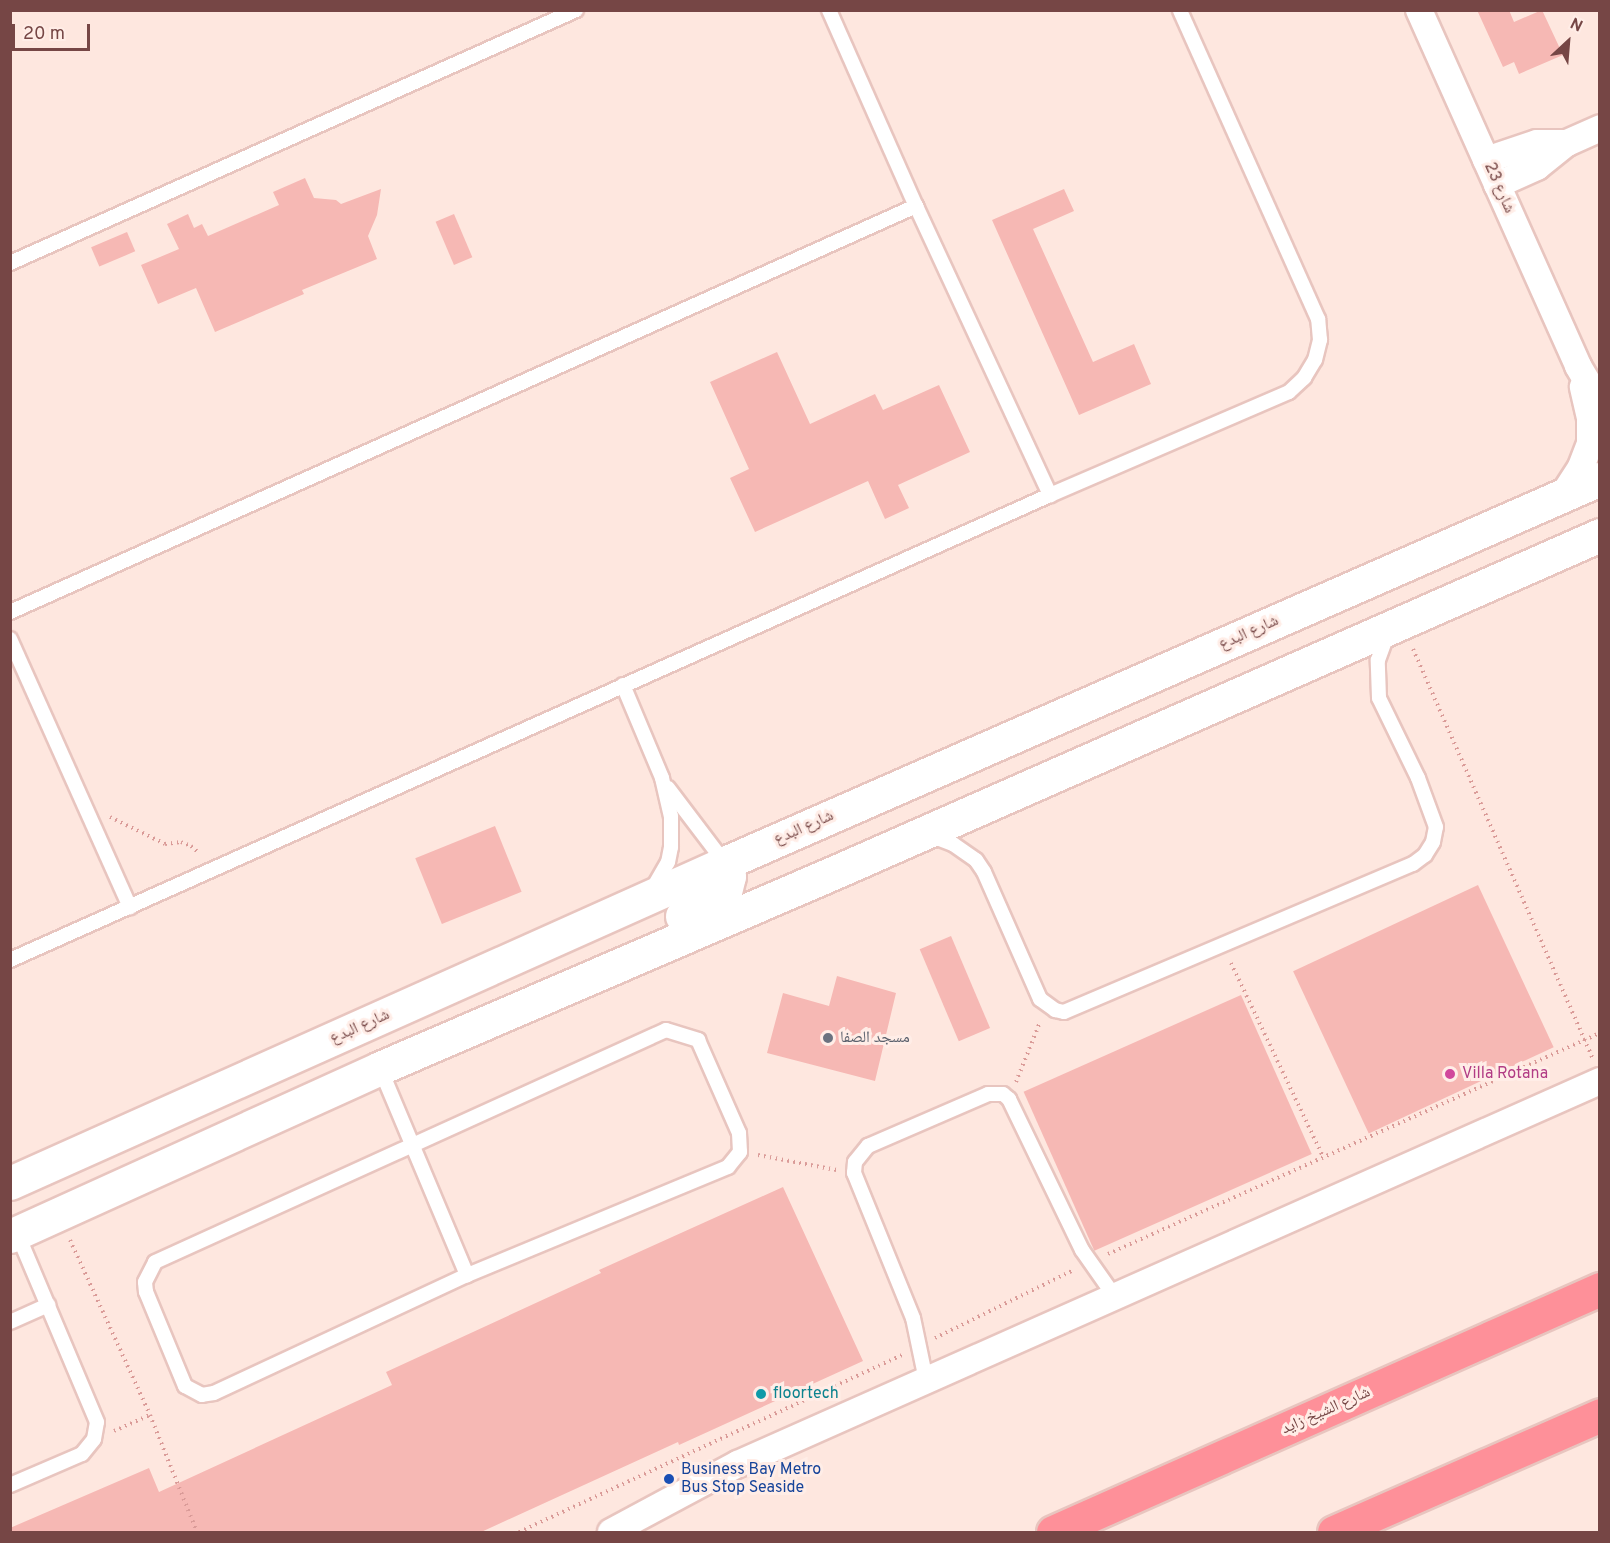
<!DOCTYPE html>
<meta charset="utf-8">
<style>
body{margin:0}
#map{position:relative;width:1610px;height:1543px;overflow:hidden;background:#fee7df;font-family:Overpass,"Noto Naskh Arabic",sans-serif}
div>[style]{position:absolute}
.building>*{inset:0;background:#f6b8b4;transform-origin:0 0}
.path>*{height:4px;margin-top:-2px;transform-origin:0;background:repeating-linear-gradient(90deg,#da9b98 0 1.5px,transparent 0 6px)}
.roads{filter:drop-shadow(2px 0 #e8c5bf) drop-shadow(-2px 0 #e8c5bf) drop-shadow(0 2px #e8c5bf) drop-shadow(0 -2px #e8c5bf)}
.service>*{height:14px;margin:-7px;padding:0 7px;transform-origin:7px;border-radius:7px;background:#fff}
.minor>*{height:26px;margin:-13px;padding:0 13px;transform-origin:13px;border-radius:13px;background:#fff}
.secondary>*{height:33px;margin:-16.5px;padding:0 16.5px;transform-origin:16.5px;border-radius:16.5px;background:#fff}
.motorway>*{height:33px;margin:-16.5px;padding:0 16.5px;transform-origin:16.5px;border-radius:16.5px;background:#fe9099}
.dots>*{width:16px;height:16px;translate:-50% -50%;box-sizing:border-box;border:3px solid #ffede7;border-radius:50%}
span{translate:-50% -50%;white-space:nowrap;text-align:center;line-height:1.15;-webkit-text-stroke:6px #ffede7;paint-order:stroke}
.street-label{font-size:16px;color:#764645}
.worship-label{font-size:16px;color:#5b616d}
.left{translate:0 -50%;text-align:left}
.hotel-label{font-size:16px;color:#b23c85}
.culture-label{font-size:16px;color:#0d838f}
.transit-label{font-size:16px;color:#164399}
.frame{position:absolute;inset:0;border:12px solid #764645;pointer-events:none}
.north{position:absolute;left:1538px;top:12px;width:60px;height:60px;-webkit-text-stroke:4px #ffede7;paint-order:stroke;rotate:26deg;font-size:16px;font-weight:700;line-height:24px;text-align:center;color:#764645}
.north::after{content:'';display:block;margin:auto;width:21px;height:27px;background:#764645;clip-path:polygon(50% 0,100% 100%,50% 72%,0 100%)}
.scale{position:absolute;left:12px;top:24px;width:78px;height:27px;box-sizing:border-box;border:3px solid #764645;border-top:0;padding-left:8px;font-size:18px;line-height:21px;white-space:nowrap;color:#764645;-webkit-text-stroke:4px #ffede7;paint-order:stroke}
</style>
<div id="map">
<div class="building">
<div style="clip-path:polygon(1477px 10px,1509px 10px,1514px 22px,1542px 10px,1563px 55px,1519px 74px,1514px 62px,1503px 67px)"></div>
<div style="clip-path:polygon(305px 178px,314px 198px,336px 200px,341px 204px,381px 189px,377px 215px,368px 236px,377px 259px,302px 290px,304px 294px,215px 332px,196px 288px,158px 304px,141px 265px,179px 249px,167px 224px,188px 214px,194px 228px,202px 224px,208px 236px,279px 205px,273px 192px)"></div>
<div style="clip-path:polygon(1064px 189px,1074px 211px,1033px 229px,1093px 362px,1134px 344px,1151px 384px,1079px 415px,992px 220px)"></div>
<div style="left:454px;top:214px;width:47px;height:20px;rotate:67deg"></div>
<div style="left:127px;top:232px;width:21px;height:39px;rotate:67deg"></div>
<div style="clip-path:polygon(777px 352px,810px 424px,875px 394px,883px 410px,939px 385px,970px 452px,898px 485px,909px 508px,885px 519px,868px 481px,755px 532px,730px 478px,749px 469px,710px 382px)"></div>
<div style="left:495px;top:826px;width:71px;height:86px;rotate:68deg"></div>
<div style="left:1478px;top:885px;width:179px;height:204px;rotate:65deg"></div>
<div style="left:951px;top:936px;width:100px;height:34px;rotate:67deg"></div>
<div style="clip-path:polygon(837px 976px,896px 993px,875px 1081px,767px 1053px,783px 993px,829px 1006px)"></div>
<div style="left:1241px;top:995px;width:174px;height:238px;rotate:66deg"></div>
<div style="clip-path:polygon(783px 1187px,863px 1361px,679px 1445px,678px 1442px,479px 1533px,10px 1533px,10px 1528px,149px 1468px,159px 1492px,392px 1385px,386px 1372px,601px 1273px,599px 1270px)"></div>
</div>
<div class="path">
<div style="left:1413px;top:649px;width:446px;rotate:66.3deg"></div>
<div style="left:110px;top:817px;width:61px;rotate:26.1deg"></div>
<div style="left:165px;top:844px;width:16px;rotate:-7deg"></div>
<div style="left:181px;top:842px;width:11px;rotate:22deg"></div>
<div style="left:191px;top:846px;width:11px;rotate:41deg"></div>
<div style="left:1231px;top:963px;width:215px;rotate:64.6deg"></div>
<div style="left:1016px;top:1082px;width:65px;rotate:-68.2deg"></div>
<div style="left:758px;top:1155px;width:80px;rotate:10.8deg"></div>
<div style="left:70px;top:1240px;width:192px;rotate:65.4deg"></div>
<div style="left:150px;top:1415px;width:126px;rotate:68.1deg"></div>
<div style="left:1108px;top:1254px;width:539px;rotate:-24.19deg"></div>
<div style="left:935px;top:1338px;width:155px;rotate:-26.1deg"></div>
<div style="left:114px;top:1431px;width:39px;rotate:-24deg"></div>
<div style="left:519px;top:1532px;width:422px;rotate:-24.8deg"></div>
</div>
<div class="roads">
<div class="service">
<div style="left:829px;top:10px;width:214px;rotate:66.1deg"></div>
<div style="left:916px;top:206px;width:319px;rotate:65.1deg"></div>
<div style="left:10px;top:263px;width:620px;rotate:-24.08deg"></div>
<div style="left:10px;top:612px;width:993px;rotate:-24.14deg"></div>
<div style="left:10px;top:639px;width:294px;rotate:65.9deg"></div>
<div style="left:623px;top:685px;width:101px;rotate:67.2deg"></div>
<div style="left:662px;top:778px;width:39px;rotate:77deg"></div>
<div style="left:671px;top:816px;width:31px;rotate:90deg"></div>
<div style="left:671px;top:847px;width:15px;rotate:101deg"></div>
<div style="left:668px;top:862px;width:28px;rotate:120deg"></div>
<div style="left:668px;top:788px;width:94px;rotate:52.8deg"></div>
<div style="left:929px;top:835px;width:26px;rotate:21deg"></div>
<div style="left:953px;top:844px;width:28px;rotate:35deg"></div>
<div style="left:976px;top:860px;width:14px;rotate:56deg"></div>
<div style="left:984px;top:872px;width:139px;rotate:66.2deg"></div>
<div style="left:1040px;top:999px;width:19px;rotate:36deg"></div>
<div style="left:1055px;top:1010px;width:9px;rotate:13deg"></div>
<div style="left:1064px;top:1012px;width:379px;rotate:-23deg"></div>
<div style="left:1413px;top:864px;width:15px;rotate:-37deg"></div>
<div style="left:1425px;top:855px;width:15px;rotate:-58deg"></div>
<div style="left:1433px;top:842px;width:15px;rotate:-79deg"></div>
<div style="left:1436px;top:827px;width:52px;rotate:-110.2deg"></div>
<div style="left:1418px;top:778px;width:89px;rotate:-116deg"></div>
<div style="left:1379px;top:698px;width:38px;rotate:-92deg"></div>
<div style="left:1378px;top:660px;width:29px;rotate:-70deg"></div>
<div style="left:10px;top:960px;width:1139px;rotate:-24.09deg"></div>
<div style="left:1050px;top:495px;width:260px;rotate:-23.3deg"></div>
<div style="left:1289px;top:392px;width:21px;rotate:-43deg"></div>
<div style="left:1304px;top:378px;width:21px;rotate:-59deg"></div>
<div style="left:1315px;top:360px;width:21px;rotate:-76deg"></div>
<div style="left:1320px;top:340px;width:21px;rotate:-95deg"></div>
<div style="left:1318px;top:319px;width:338px;rotate:-114.1deg"></div>
<div style="left:666px;top:1030px;width:34px;rotate:17deg"></div>
<div style="left:698px;top:1040px;width:102px;rotate:66.2deg"></div>
<div style="left:739px;top:1133px;width:19px;rotate:87deg"></div>
<div style="left:740px;top:1152px;width:19px;rotate:129deg"></div>
<div style="left:728px;top:1167px;width:282px;rotate:157.5deg"></div>
<div style="left:467px;top:1275px;width:279px;rotate:155deg"></div>
<div style="left:214px;top:1393px;width:12px;rotate:171deg"></div>
<div style="left:202px;top:1395px;width:19px;rotate:-152deg"></div>
<div style="left:185px;top:1386px;width:102px;rotate:-112.5deg"></div>
<div style="left:146px;top:1292px;width:10px;rotate:-96deg"></div>
<div style="left:145px;top:1282px;width:22px;rotate:-63deg"></div>
<div style="left:155px;top:1262px;width:561px;rotate:-24.42deg"></div>
<div style="left:380px;top:1068px;width:225px;rotate:67.2deg"></div>
<div style="left:10px;top:1322px;width:42px;rotate:-24.1deg"></div>
<div style="left:926px;top:1380px;width:63px;rotate:-101.8deg"></div>
<div style="left:913px;top:1318px;width:157px;rotate:-112.1deg"></div>
<div style="left:854px;top:1173px;width:11px;rotate:-85deg"></div>
<div style="left:855px;top:1162px;width:21px;rotate:-51deg"></div>
<div style="left:868px;top:1146px;width:131px;rotate:-23.4deg"></div>
<div style="left:988px;top:1094px;width:15px"></div>
<div style="left:1003px;top:1094px;width:8px;rotate:40deg"></div>
<div style="left:1009px;top:1099px;width:168px;rotate:64.2deg"></div>
<div style="left:1082px;top:1250px;width:57px;rotate:54.9deg"></div>
<div style="left:10px;top:1485px;width:78px;rotate:-23.3deg"></div>
<div style="left:82px;top:1454px;width:19px;rotate:-51deg"></div>
<div style="left:94px;top:1439px;width:17px;rotate:-80deg"></div>
<div style="left:97px;top:1422px;width:205px;rotate:-112.9deg"></div>
</div>
<div class="minor">
<div style="left:1419px;top:10px;width:390px;rotate:65.9deg"></div>
<div style="left:1578px;top:366px;width:43px;rotate:59.3deg"></div>
<div style="left:1486px;top:160px;width:54px;rotate:-18.4deg"></div>
<div style="left:1537px;top:143px;width:30px"></div>
<div style="left:1497px;top:185px;width:44px;rotate:-24.2deg"></div>
<div style="left:1537px;top:167px;width:38px;rotate:-39deg"></div>
<div style="left:1567px;top:143px;width:36px;rotate:-24deg"></div>
<div style="left:1563px;top:495px;width:33px;rotate:-57deg"></div>
<div style="left:1581px;top:467px;width:26px;rotate:-69deg"></div>
<div style="left:1590px;top:443px;width:25px;rotate:-90deg"></div>
<div style="left:1590px;top:418px;width:32px;rotate:-103deg"></div>
<div style="left:611px;top:1532px;width:144px;rotate:-28.2deg"></div>
<div style="left:738px;top:1464px;width:943px;rotate:-23.96deg"></div>
</div>
<div class="secondary">
<div style="left:682px;top:916px;width:41px;rotate:-25.9deg"></div>
<div style="left:719px;top:898px;width:8px;rotate:-45deg"></div>
<div style="left:725px;top:892px;width:16px;rotate:-76deg"></div>
<div style="left:729px;top:876px;width:14px;rotate:-107deg"></div>
<div style="left:10px;top:1183px;width:783px;rotate:-24.11deg"></div>
<div style="left:725px;top:863px;width:956px;rotate:-23.69deg"></div>
<div style="left:10px;top:1236px;width:406px;rotate:-24.4deg"></div>
<div style="left:380px;top:1068px;width:503px;rotate:-23.3deg"></div>
<div style="left:842px;top:869px;width:828px;rotate:-23.78deg"></div>
</div>
<div class="motorway">
<div style="left:1053px;top:1532px;width:599px;rotate:-23.95deg"></div>
<div style="left:1334px;top:1532px;width:291px;rotate:-23.7deg"></div>
</div>
</div>
<div class="dots">
<div style="left:828px;top:1038px;background:#6b7280"></div>
<div style="left:1450px;top:1074px;background:#d1479c"></div>
<div style="left:761px;top:1394px;background:#0f9aa8"></div>
<div style="left:669px;top:1479px;background:#1a4fb4"></div>
</div>
<div class="street-label">
<span style="left:1499px;top:188px;rotate:66deg">شارع 23</span>
<span style="left:1249px;top:633px;rotate:-24deg">شارع البدع</span>
<span style="left:804px;top:828px;rotate:-24deg">شارع البدع</span>
<span style="left:360px;top:1027px;rotate:-24deg">شارع البدع</span>
<span style="left:1326px;top:1411px;rotate:-24deg">شارع الشيخ زايد</span>
</div>
<div class="worship-label">
<span class="left" style="left:840px;top:1038px">مسجد الصفا</span>
</div>
<div class="hotel-label">
<span class="left" style="left:1462px;top:1074px">Villa Rotana</span>
</div>
<div class="culture-label">
<span class="left" style="left:773px;top:1394px">floortech</span>
</div>
<div class="transit-label">
<span class="left" style="left:681px;top:1479px">Business Bay Metro<br>Bus Stop Seaside</span>
</div>
<div class="frame"></div>
<div class="north">N</div>
<div class="scale">20 m</div>
</div>
